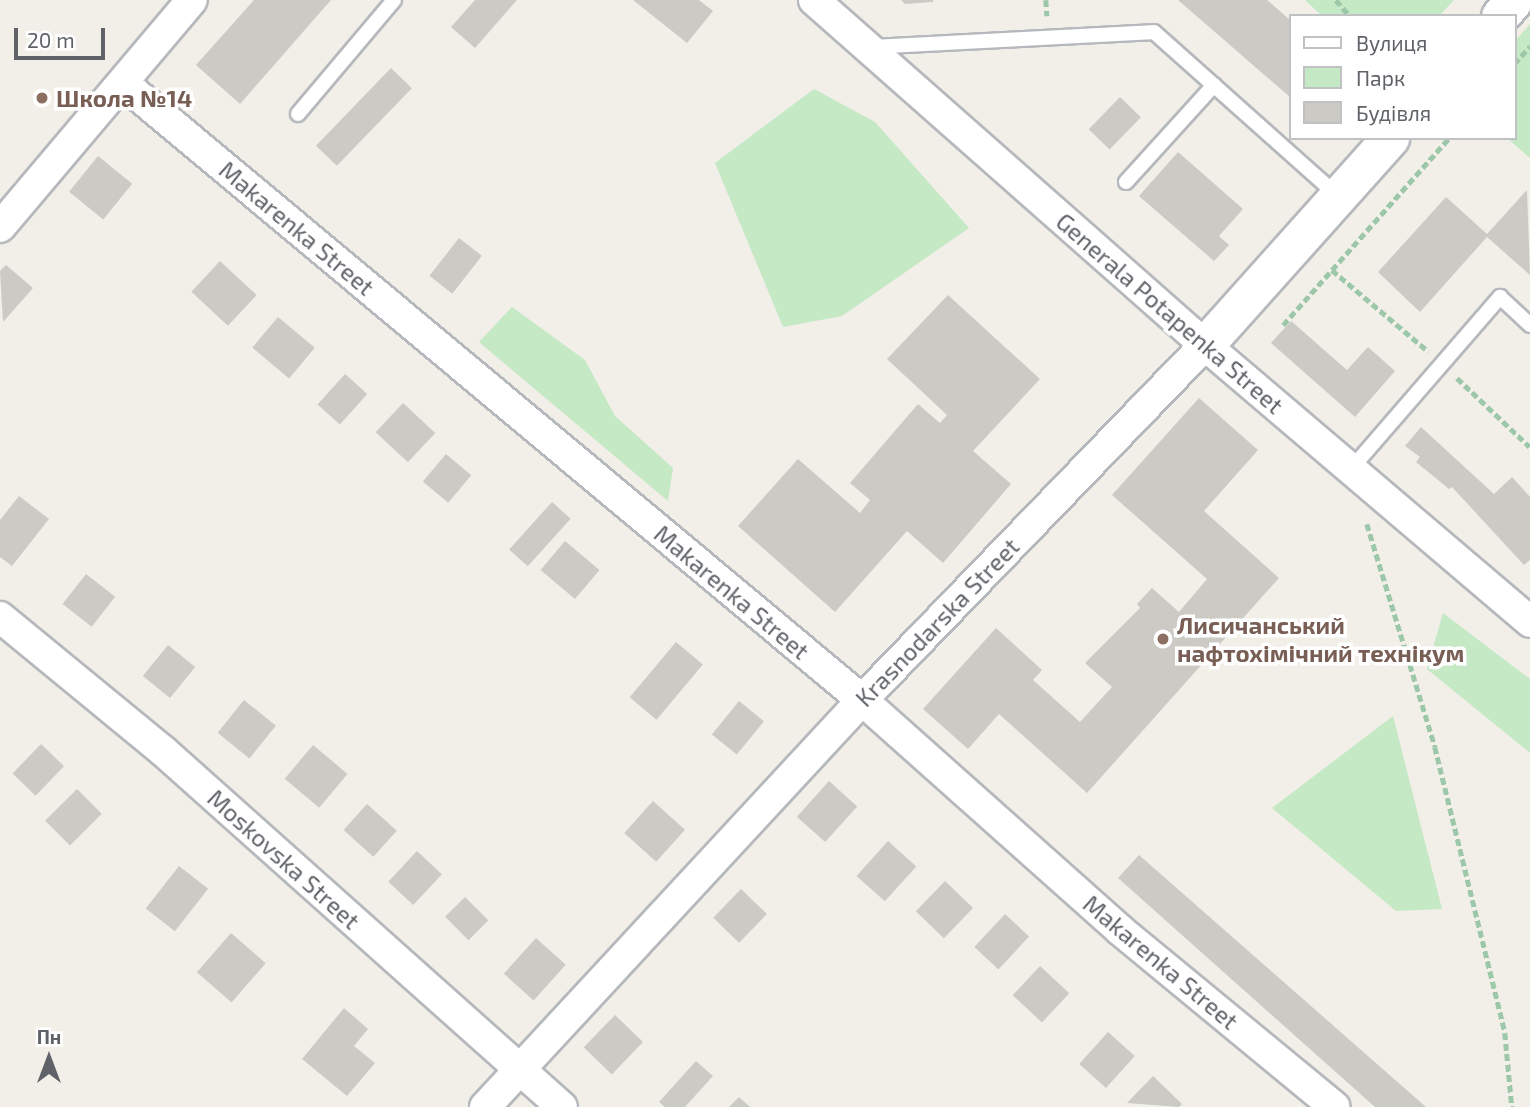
<!DOCTYPE html>
<meta charset="utf-8">
<style>
body{margin:0}
#map{position:relative;width:1530px;height:1107px;overflow:hidden;background:#f1efe8;font-family:"Exo 2",sans-serif}
div>[style]{position:absolute}
.green>*{inset:0;background:#c5e8c5}
.building>*{inset:0;background:#cccac5;transform-origin:0 0}
.path>*{height:4.5px;margin-top:-2.25px;transform-origin:0;background:repeating-linear-gradient(90deg,#9cc7a9 0 7px,transparent 0 10.5px)}
.roads{filter:drop-shadow(2px 0 #b5b8bc) drop-shadow(-2px 0 #b5b8bc) drop-shadow(0 2px #b5b8bc) drop-shadow(0 -2px #b5b8bc)}
.service>*{height:14px;margin:-7px;padding:0 7px;transform-origin:7px;border-radius:7px;background:#fff}
.minor>*{height:30px;margin:-15px;padding:0 15px;transform-origin:15px;border-radius:15px;background:#fff}
.tertiary>*{height:37px;margin:-18.5px;padding:0 18.5px;transform-origin:18.5px;border-radius:18.5px;background:#fff}
.dots>*{width:19px;height:19px;translate:-50% -50%;box-sizing:border-box;border:4px solid #fff;border-radius:50%}
span{translate:-50% -50%;white-space:nowrap;text-align:center;line-height:1.15;-webkit-text-stroke:7px #fff;paint-order:stroke}
.education-label{font-size:24px;color:#785e54;font-weight:700}
.left{translate:0 -50%;text-align:left}
.street-label{font-size:24px;color:#5f6368}
.legend{position:absolute;left:1289px;top:14px;width:228px;height:126px;box-sizing:border-box;background:#fff;border:2px solid #bfc1c3;margin:0;padding:9px 12px;list-style:none;font-size:21px;color:#5f6368}
.legend li{display:flex;align-items:center;gap:14px;height:35px}
.legend b{width:35px;border:2px solid #bfc1c3}
.north{position:absolute;left:14px;top:1023px;width:70px;height:70px;-webkit-text-stroke:5px #fff;paint-order:stroke;rotate:0deg;font-size:19px;font-weight:700;line-height:28px;text-align:center;color:#5f6368}
.north::after{content:'';display:block;margin:auto;width:24px;height:32px;background:#5f6368;clip-path:polygon(50% 0,100% 100%,50% 72%,0 100%)}
.scale{position:absolute;left:14px;top:28px;width:91px;height:32px;box-sizing:border-box;border:4px solid #5f6368;border-top:0;padding-left:9px;font-size:21px;line-height:24px;white-space:nowrap;color:#5f6368;-webkit-text-stroke:5px #fff;paint-order:stroke}
</style>
<div id="map">
<div class="green">
<div style="clip-path:polygon(1305px 0,1454px 0,1439px 16px,1322px 16px)"></div>
<div style="clip-path:polygon(1530px 24px,1530px 158px,1507px 138px,1514px 138px,1514px 42px)"></div>
<div style="clip-path:polygon(814px 89px,875px 122px,969px 228px,842px 316px,783px 327px,715px 163px)"></div>
<div style="clip-path:polygon(512px 307px,585px 360px,615px 416px,673px 468px,668px 501px,479px 342px)"></div>
<div style="clip-path:polygon(1443px 613px,1530px 679px,1530px 753px,1427px 669px)"></div>
<div style="clip-path:polygon(1393px 716px,1442px 909px,1396px 911px,1272px 808px)"></div>
</div>
<div class="building">
<div style="clip-path:polygon(254px 0,331px 0,240px 104px,196px 65px)"></div>
<div style="clip-path:polygon(475px 0,517px 0,475px 48px,451px 27px)"></div>
<div style="clip-path:polygon(633px 0,699px 0,713px 11px,687px 43px)"></div>
<div style="clip-path:polygon(901px 0,933px 0,933px 2px,905px 4px)"></div>
<div style="clip-path:polygon(1178px 0,1267px 0,1290px 20px,1290px 97px)"></div>
<div style="left:391px;top:68px;width:29px;height:108px;rotate:44deg"></div>
<div style="left:1120px;top:97px;width:29px;height:45px;rotate:44deg"></div>
<div style="clip-path:polygon(1178px 152px,1243px 209px,1219px 236px,1229px 245px,1214px 261px,1139px 196px)"></div>
<div style="left:98px;top:156px;width:44px;height:46px;rotate:39deg"></div>
<div style="clip-path:polygon(1527px 190px,1530px 275px,1487px 237px,1420px 312px,1378px 272px,1446px 197px,1487px 234px)"></div>
<div style="left:459px;top:238px;width:29px;height:48px;rotate:38deg"></div>
<div style="left:220px;top:261px;width:50px;height:42px;rotate:43deg"></div>
<div style="clip-path:polygon(6px 265px,33px 288px,3px 322px,0 271px)"></div>
<div style="clip-path:polygon(948px 295px,1040px 379px,973px 451px,1011px 484px,943px 563px,907px 531px,835px 612px,738px 526px,798px 459px,860px 513px,870px 500px,850px 483px,918px 404px,940px 423px,947px 415px,887px 359px)"></div>
<div style="left:278px;top:317px;width:48px;height:40px;rotate:40deg"></div>
<div style="clip-path:polygon(1291px 321px,1347px 370px,1368px 347px,1395px 371px,1355px 417px,1271px 343px)"></div>
<div style="left:345px;top:374px;width:30px;height:41px;rotate:42deg"></div>
<div style="clip-path:polygon(1199px 398px,1258px 450px,1204px 511px,1279px 578px,1087px 793px,999px 714px,968px 749px,923px 709px,996px 628px,1042px 670px,1033px 680px,1080px 722px,1112px 687px,1085px 663px,1140px 608px,1137px 604px,1152px 588px,1179px 612px,1207px 579px,1112px 495px)"></div>
<div style="left:403px;top:403px;width:44px;height:40px;rotate:43deg"></div>
<div style="clip-path:polygon(1421px 427px,1494px 494px,1512px 477px,1530px 497px,1530px 560px,1524px 565px,1452px 487px,1449px 489px,1416px 462px,1420px 457px,1405px 446px)"></div>
<div style="left:446px;top:454px;width:33px;height:36px;rotate:40deg"></div>
<div style="clip-path:polygon(19px 496px,49px 519px,12px 566px,0 557px,0 520px)"></div>
<div style="left:552px;top:502px;width:25px;height:64px;rotate:42deg"></div>
<div style="left:565px;top:541px;width:45px;height:38px;rotate:40deg"></div>
<div style="left:86px;top:574px;width:37px;height:38px;rotate:38deg"></div>
<div style="left:676px;top:642px;width:35px;height:72px;rotate:40deg"></div>
<div style="left:168px;top:645px;width:35px;height:40px;rotate:39deg"></div>
<div style="left:244px;top:700px;width:41px;height:42px;rotate:39deg"></div>
<div style="left:739px;top:701px;width:32px;height:43px;rotate:39deg"></div>
<div style="left:41px;top:744px;width:32px;height:41px;rotate:44deg"></div>
<div style="left:313px;top:745px;width:45px;height:44px;rotate:40deg"></div>
<div style="left:829px;top:781px;width:38px;height:48px;rotate:42deg"></div>
<div style="left:77px;top:789px;width:35px;height:45px;rotate:45deg"></div>
<div style="left:653px;top:801px;width:43px;height:43px;rotate:42deg"></div>
<div style="left:367px;top:804px;width:40px;height:35px;rotate:42deg"></div>
<div style="left:888px;top:841px;width:38px;height:47px;rotate:42deg"></div>
<div style="left:417px;top:851px;width:34px;height:42px;rotate:43deg"></div>
<div style="clip-path:polygon(1139px 855px,1426px 1107px,1375px 1107px,1118px 878px)"></div>
<div style="left:179px;top:866px;width:37px;height:54px;rotate:38deg"></div>
<div style="left:945px;top:881px;width:39px;height:42px;rotate:44deg"></div>
<div style="left:741px;top:889px;width:36px;height:40px;rotate:44deg"></div>
<div style="left:465px;top:897px;width:33px;height:28px;rotate:45deg"></div>
<div style="left:1005px;top:914px;width:33px;height:45px;rotate:43deg"></div>
<div style="left:231px;top:933px;width:46px;height:52px;rotate:41deg"></div>
<div style="left:536px;top:938px;width:40px;height:48px;rotate:42deg"></div>
<div style="left:1040px;top:966px;width:40px;height:40px;rotate:43deg"></div>
<div style="clip-path:polygon(344px 1008px,368px 1029px,354px 1046px,375px 1063px,347px 1096px,302px 1059px)"></div>
<div style="left:615px;top:1015px;width:39px;height:45px;rotate:44deg"></div>
<div style="left:1108px;top:1032px;width:36px;height:43px;rotate:42deg"></div>
<div style="clip-path:polygon(696px 1061px,713px 1076px,685px 1107px,665px 1107px,659px 1102px)"></div>
<div style="clip-path:polygon(1153px 1076px,1182px 1104px,1179px 1107px,1127px 1103px)"></div>
<div style="clip-path:polygon(739px 1097px,750px 1107px,729px 1107px)"></div>
</div>
<div class="path">
<div style="left:1046px;top:0;width:16px;rotate:86deg"></div>
<div style="left:1336px;top:0;width:21px;rotate:49deg"></div>
<div style="left:1514px;top:64px;width:24px;rotate:-48deg"></div>
<div style="left:1332px;top:270px;width:126px;rotate:40.2deg"></div>
<div style="left:1283px;top:325px;width:250px;rotate:-48.4deg"></div>
<div style="left:1457px;top:378px;width:100px;rotate:43.4deg"></div>
<div style="left:1367px;top:524px;width:233px;rotate:73deg"></div>
<div style="left:1435px;top:747px;width:294px;rotate:76.2deg"></div>
<div style="left:1505px;top:1033px;width:74px;rotate:84.6deg"></div>
</div>
<div class="roads">
<div class="service">
<div style="left:870px;top:47px;width:284px;rotate:-3deg"></div>
<div style="left:1154px;top:32px;width:245px;rotate:41.7deg"></div>
<div style="left:298px;top:114px;width:149px;rotate:-49.9deg"></div>
<div style="left:1126px;top:182px;width:131px;rotate:-47.8deg"></div>
<div style="left:1351px;top:469px;width:228px;rotate:-49.1deg"></div>
<div style="left:1500px;top:297px;width:41px;rotate:43deg"></div>
</div>
<div class="minor">
<div style="left:814px;top:0;width:521px;rotate:41.42deg"></div>
<div style="left:1205px;top:345px;width:427px;rotate:40.4deg"></div>
<div style="left:123px;top:83px;width:963px;rotate:39.86deg"></div>
<div style="left:862px;top:700px;width:346px;rotate:41.7deg"></div>
<div style="left:1120px;top:930px;width:278px;rotate:39.5deg"></div>
<div style="left:0;top:227px;width:297px;rotate:-49.8deg"></div>
<div style="left:0;top:617px;width:210px;rotate:39.4deg"></div>
<div style="left:162px;top:750px;width:536px;rotate:41.75deg"></div>
<div style="left:485px;top:1107px;width:555px;rotate:-47.19deg"></div>
<div style="left:862px;top:700px;width:494px;rotate:-46deg"></div>
</div>
<div class="tertiary">
<div style="left:1500px;top:16px;width:21px;rotate:-49deg"></div>
<div style="left:1205px;top:345px;width:278px;rotate:-48.2deg"></div>
</div>
</div>
<div class="dots">
<div style="left:42px;top:98px;background:#8d6e63"></div>
<div style="left:1163px;top:639px;background:#8d6e63"></div>
</div>
<div class="education-label">
<span class="left" style="left:56px;top:98px">Школа №14</span>
<span class="left" style="left:1177px;top:639px">Лисичанський<br>нафтохімічний технікум</span>
</div>
<div class="street-label">
<span style="left:297px;top:228px;rotate:40deg">Makarenka Street</span>
<span style="left:1170px;top:313px;rotate:41deg">Generala Potapenka Street</span>
<span style="left:732px;top:592px;rotate:40deg">Makarenka Street</span>
<span style="left:937px;top:622px;rotate:-46deg">Krasnodarska Street</span>
<span style="left:284px;top:859px;rotate:42deg">Moskovska Street</span>
<span style="left:1161px;top:962px;rotate:40deg">Makarenka Street</span>
</div>
<ul class="legend">
<li><b style="height:9px;background:#fff"></b>Вулиця</li>
<li><b style="height:19px;background:#c5e8c5"></b>Парк</li>
<li><b style="height:19px;background:#cccac5"></b>Будівля</li>
</ul>
<div class="north">Пн</div>
<div class="scale">20 m</div>
</div>
